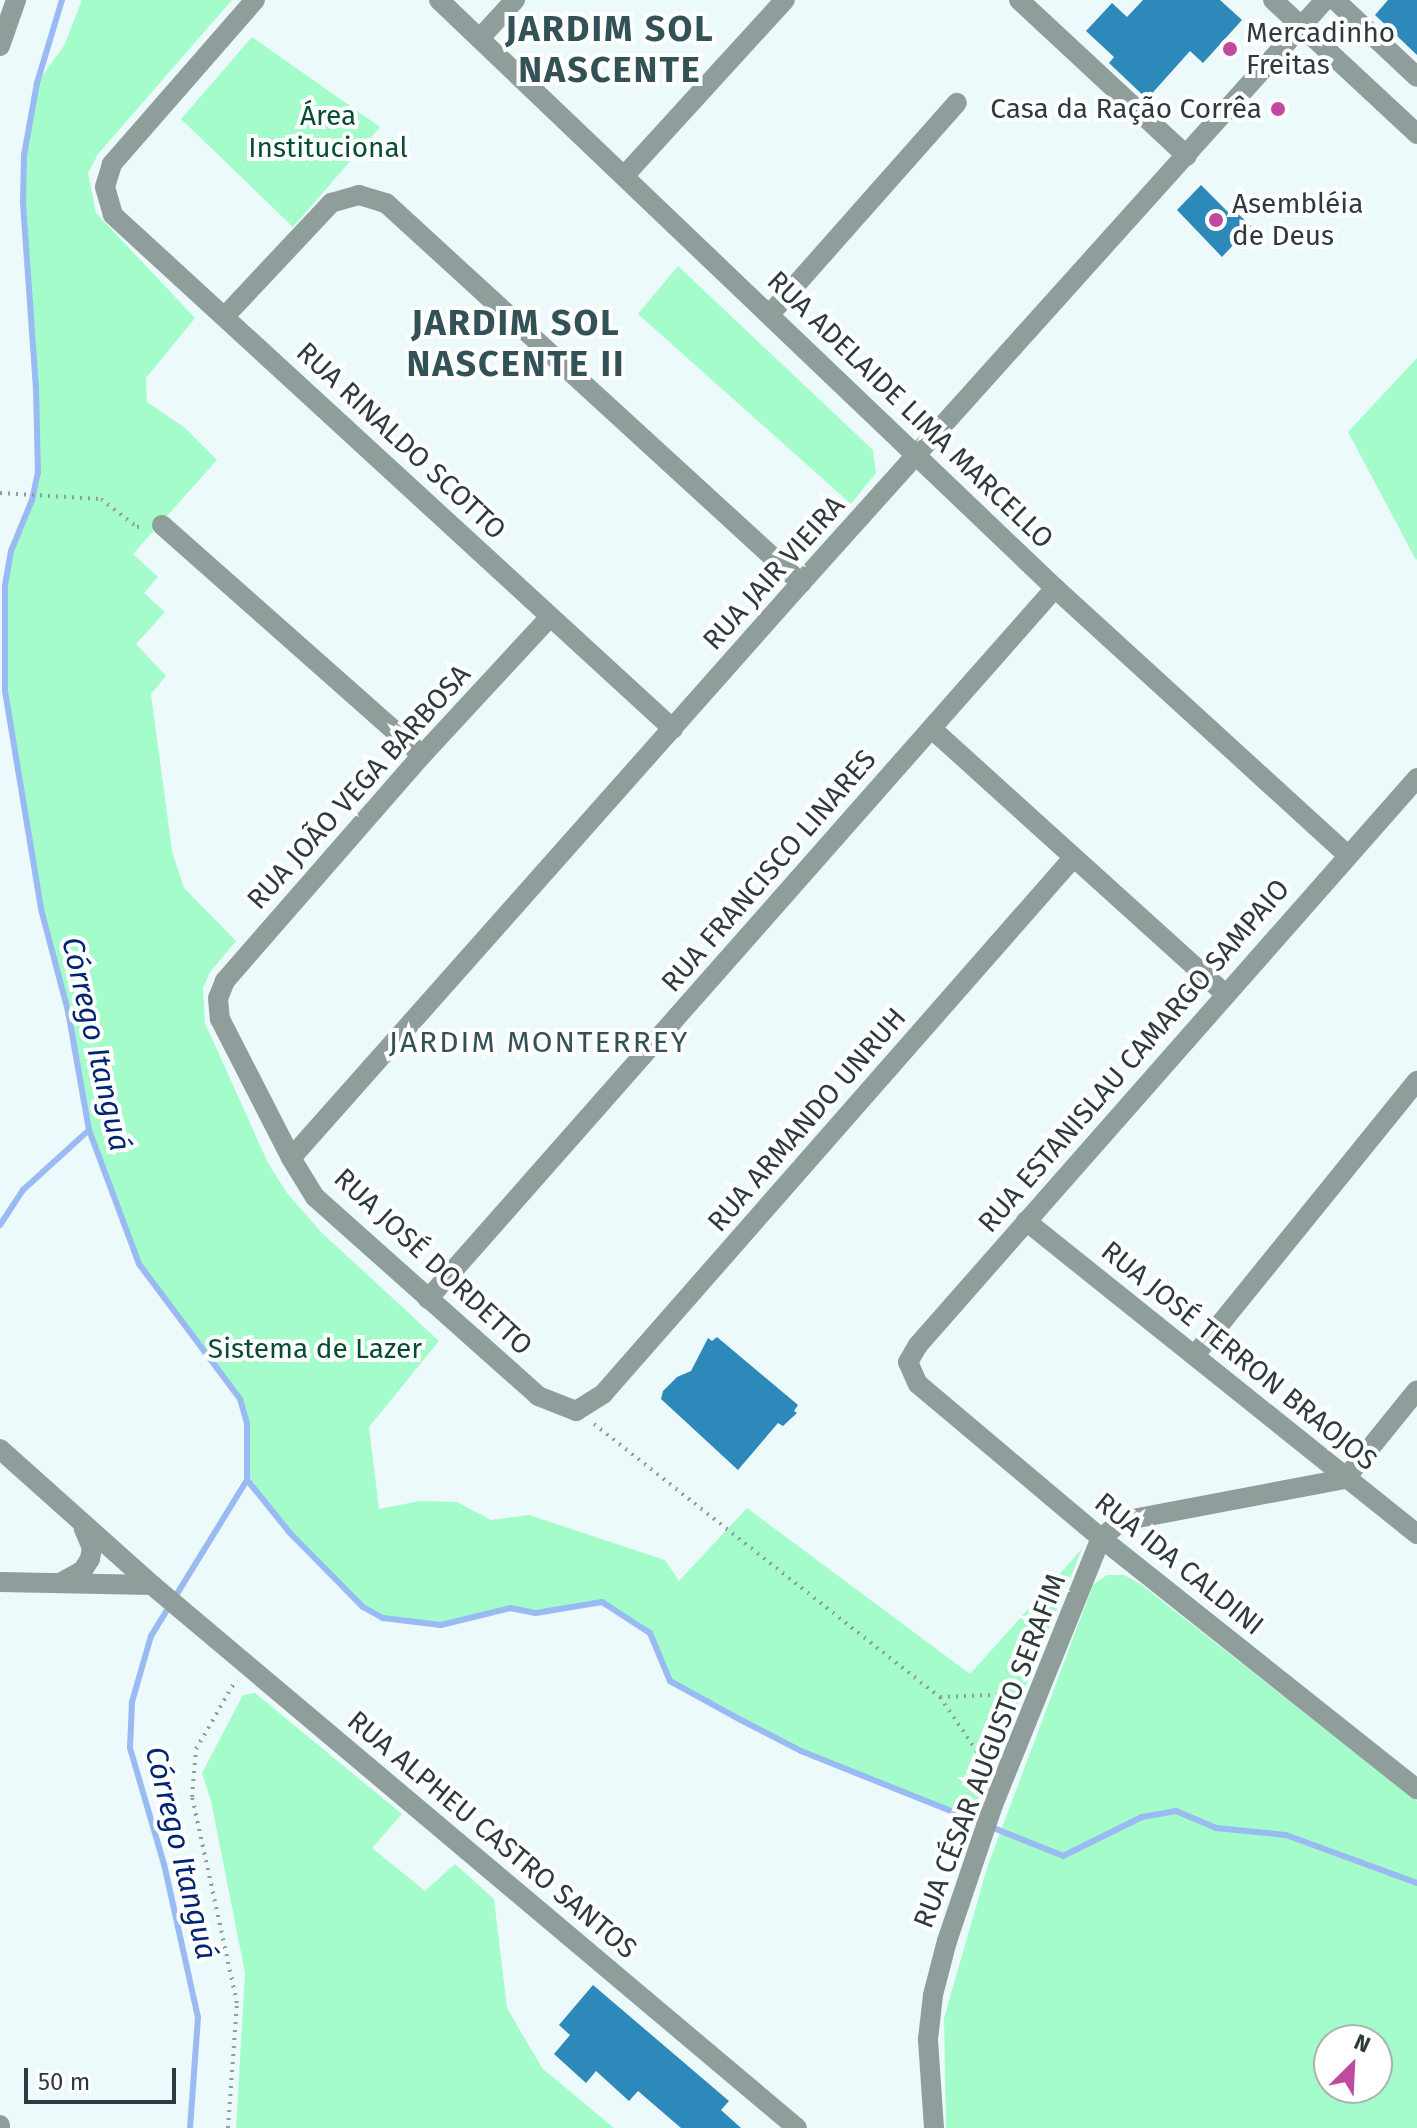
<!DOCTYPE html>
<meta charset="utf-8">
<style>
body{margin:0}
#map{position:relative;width:1417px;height:2128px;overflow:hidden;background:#ecfafc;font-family:"Fira Sans",sans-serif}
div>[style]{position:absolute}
.green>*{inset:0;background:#a4fcca}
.stream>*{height:6px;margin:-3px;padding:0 3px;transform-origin:3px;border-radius:3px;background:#9abaf3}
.building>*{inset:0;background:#2c89b9}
.path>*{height:4px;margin-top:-2px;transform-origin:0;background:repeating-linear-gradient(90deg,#8f9d9f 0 2px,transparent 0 8px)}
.minor>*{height:20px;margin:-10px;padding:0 10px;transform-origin:10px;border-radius:10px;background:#8f9e9b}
.dots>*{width:22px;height:22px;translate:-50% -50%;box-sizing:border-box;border:4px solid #fff;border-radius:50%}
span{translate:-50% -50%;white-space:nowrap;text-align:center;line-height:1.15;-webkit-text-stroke:8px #fff;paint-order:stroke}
.poi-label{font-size:28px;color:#2d3b3e}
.left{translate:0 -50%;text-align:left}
.right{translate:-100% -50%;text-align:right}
.park-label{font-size:28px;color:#054f30}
.street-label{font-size:28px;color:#2d3b3e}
.neighbourhood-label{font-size:30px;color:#335257;letter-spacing:2px}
.water-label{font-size:30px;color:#002474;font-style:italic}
.district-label{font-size:36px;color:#335257;font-weight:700;letter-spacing:2px}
.north{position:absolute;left:1313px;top:2024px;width:80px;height:80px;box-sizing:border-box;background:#fff;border:2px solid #abb1b2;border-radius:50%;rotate:24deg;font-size:22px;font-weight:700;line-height:32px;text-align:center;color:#2d3b3e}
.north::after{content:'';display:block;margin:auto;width:28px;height:36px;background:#c14aa1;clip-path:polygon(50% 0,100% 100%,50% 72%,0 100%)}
.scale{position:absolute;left:24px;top:2068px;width:152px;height:36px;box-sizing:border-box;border:4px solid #2d3b3e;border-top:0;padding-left:10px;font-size:24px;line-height:28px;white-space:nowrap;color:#2d3b3e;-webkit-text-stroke:6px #fff;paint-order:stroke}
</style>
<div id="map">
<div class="green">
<div style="clip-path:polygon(82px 0,232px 0,98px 154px,88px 173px,96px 213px,195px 318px,146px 378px,147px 402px,185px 428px,217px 460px,133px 554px,158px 577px,144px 593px,165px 612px,136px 644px,166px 676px,151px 694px,172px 851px,184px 888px,236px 941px,210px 972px,203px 988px,205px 1023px,268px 1163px,287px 1193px,321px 1232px,439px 1341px,369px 1427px,379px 1509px,420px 1501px,457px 1502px,491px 1520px,529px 1515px,665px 1560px,679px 1581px,747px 1508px,970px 1674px,1082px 1549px,972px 1817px,801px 1751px,670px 1681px,650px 1633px,602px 1602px,536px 1613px,510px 1608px,441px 1625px,383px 1618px,362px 1605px,290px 1533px,247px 1480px,247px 1424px,240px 1399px,139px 1264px,89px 1130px,68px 1011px,41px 909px,5px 691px,5px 585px,11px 551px,32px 500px,38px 472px,36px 387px,23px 203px,24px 155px,37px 83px,64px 46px)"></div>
<div style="clip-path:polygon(252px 37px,380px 127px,293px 227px,181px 119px)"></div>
<div style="clip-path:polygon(678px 266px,873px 450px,876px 473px,851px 504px,638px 314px)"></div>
<div style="clip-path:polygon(1417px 358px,1417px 559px,1416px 560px,1348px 432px)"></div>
<div style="clip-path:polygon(evenodd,1107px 1575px,1124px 1575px,1139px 1583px,1417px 1801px,1417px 2128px,946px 2128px,944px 2018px,988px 1865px,1093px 1585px,1107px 1575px,1329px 2040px,1377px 2040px,1377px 2088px,1329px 2088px,1329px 2040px)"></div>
<div style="clip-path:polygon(255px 1693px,402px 1814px,372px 1848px,425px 1891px,455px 1864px,494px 1899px,507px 2008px,542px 2068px,614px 2128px,236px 2128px,245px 1973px,211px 1801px,202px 1773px,243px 1695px)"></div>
</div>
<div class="stream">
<div style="left:62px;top:0;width:87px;rotate:106.8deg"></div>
<div style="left:37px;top:83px;width:73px;rotate:100.2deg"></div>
<div style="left:24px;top:155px;width:48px;rotate:91.2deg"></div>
<div style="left:23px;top:203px;width:184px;rotate:86deg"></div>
<div style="left:36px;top:387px;width:85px;rotate:88.7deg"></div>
<div style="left:38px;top:472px;width:29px;rotate:102deg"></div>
<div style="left:32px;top:500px;width:55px;rotate:112.4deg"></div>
<div style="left:11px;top:551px;width:35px;rotate:100deg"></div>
<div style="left:5px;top:585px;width:106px;rotate:90deg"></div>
<div style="left:5px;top:691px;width:221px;rotate:80.6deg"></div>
<div style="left:41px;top:909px;width:106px;rotate:75.2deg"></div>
<div style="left:68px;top:1011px;width:121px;rotate:80deg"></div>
<div style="left:89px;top:1130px;width:143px;rotate:69.5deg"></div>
<div style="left:139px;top:1264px;width:169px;rotate:53.2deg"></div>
<div style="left:240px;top:1399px;width:26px;rotate:74deg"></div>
<div style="left:247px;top:1424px;width:56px;rotate:90deg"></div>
<div style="left:247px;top:1480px;width:183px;rotate:121.6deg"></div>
<div style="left:151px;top:1636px;width:69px;rotate:106.1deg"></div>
<div style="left:132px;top:1702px;width:46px;rotate:92.5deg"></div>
<div style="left:130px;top:1748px;width:121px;rotate:73.7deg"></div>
<div style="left:164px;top:1864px;width:157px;rotate:77.5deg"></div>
<div style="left:198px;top:2017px;width:111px;rotate:94.1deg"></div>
<div style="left:0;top:1225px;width:42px;rotate:-56.7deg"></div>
<div style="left:23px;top:1190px;width:89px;rotate:-42.3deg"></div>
<div style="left:247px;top:1480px;width:68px;rotate:50.9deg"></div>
<div style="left:290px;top:1533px;width:104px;rotate:45.4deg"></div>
<div style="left:363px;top:1607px;width:23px;rotate:29deg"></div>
<div style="left:383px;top:1618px;width:58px;rotate:6.9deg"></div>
<div style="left:441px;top:1625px;width:71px;rotate:-13.8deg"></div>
<div style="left:510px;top:1608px;width:26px;rotate:11deg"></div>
<div style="left:536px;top:1613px;width:67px;rotate:-9.5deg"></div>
<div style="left:602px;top:1602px;width:57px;rotate:32.9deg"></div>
<div style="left:650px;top:1633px;width:52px;rotate:67.4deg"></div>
<div style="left:670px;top:1681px;width:79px;rotate:28.8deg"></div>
<div style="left:739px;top:1719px;width:70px;rotate:27.3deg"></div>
<div style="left:801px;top:1751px;width:282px;rotate:21.8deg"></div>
<div style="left:1063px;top:1856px;width:88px;rotate:-26.3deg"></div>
<div style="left:1142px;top:1817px;width:35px;rotate:-10deg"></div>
<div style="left:1176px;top:1811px;width:43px;rotate:23deg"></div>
<div style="left:1216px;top:1828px;width:70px;rotate:5.7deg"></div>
<div style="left:1286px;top:1835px;width:140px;rotate:20.1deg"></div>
</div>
<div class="building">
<div style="clip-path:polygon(1143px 0,1220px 0,1242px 20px,1203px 63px,1190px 51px,1147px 99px,1109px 63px,1114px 57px,1086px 31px,1112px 3px,1127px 17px)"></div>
<div style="clip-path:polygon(1388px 0,1417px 0,1417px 55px,1375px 15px)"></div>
<div style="clip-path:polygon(1201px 185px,1230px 214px,1234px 210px,1251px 226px,1222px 257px,1177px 210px)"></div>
<div style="clip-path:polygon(717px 1337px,798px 1405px,794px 1411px,797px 1413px,783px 1426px,778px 1423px,738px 1470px,661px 1399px,663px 1391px,677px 1377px,691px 1371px,708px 1338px,712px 1341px)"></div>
<div style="clip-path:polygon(593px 1985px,729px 2101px,721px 2110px,741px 2128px,681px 2128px,638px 2091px,629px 2101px,596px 2071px,586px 2083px,554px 2054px,570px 2035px,559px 2025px)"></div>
</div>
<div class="path">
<div style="left:0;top:493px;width:101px;rotate:3.4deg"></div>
<div style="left:101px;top:499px;width:46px;rotate:37.9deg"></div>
<div style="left:137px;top:527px;width:7px;rotate:-8deg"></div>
<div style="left:594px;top:1424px;width:441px;rotate:38.3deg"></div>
<div style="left:940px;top:1697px;width:78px;rotate:-2.2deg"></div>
<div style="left:940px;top:1697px;width:86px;rotate:55.9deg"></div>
<div style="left:228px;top:2128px;width:125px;rotate:-85.9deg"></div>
<div style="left:237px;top:2003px;width:211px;rotate:-102.3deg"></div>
<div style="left:192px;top:1797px;width:48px;rotate:-85.2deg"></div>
<div style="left:196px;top:1749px;width:80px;rotate:-59.9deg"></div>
</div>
<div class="minor">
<div style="left:255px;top:0;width:218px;rotate:131.1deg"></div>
<div style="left:112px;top:164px;width:24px;rotate:107deg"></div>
<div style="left:105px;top:187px;width:29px;rotate:74deg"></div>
<div style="left:113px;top:215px;width:760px;rotate:42.55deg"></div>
<div style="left:439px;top:0;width:852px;rotate:43.67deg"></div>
<div style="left:1055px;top:588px;width:397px;rotate:42.4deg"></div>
<div style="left:1019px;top:0;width:229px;rotate:42.9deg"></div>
<div style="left:1273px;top:0;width:197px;rotate:42.9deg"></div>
<div style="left:1335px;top:0;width:112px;rotate:43.2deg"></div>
<div style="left:480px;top:38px;width:52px;rotate:-47.4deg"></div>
<div style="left:0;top:46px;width:49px;rotate:-70.8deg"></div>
<div style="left:625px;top:175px;width:237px;rotate:-47.6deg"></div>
<div style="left:770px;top:314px;width:282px;rotate:-48.5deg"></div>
<div style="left:226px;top:315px;width:154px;rotate:-46.8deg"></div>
<div style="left:331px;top:203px;width:29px;rotate:-16deg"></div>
<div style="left:359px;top:195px;width:28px;rotate:17deg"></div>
<div style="left:386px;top:203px;width:563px;rotate:42.48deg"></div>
<div style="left:162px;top:525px;width:347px;rotate:41.5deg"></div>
<div style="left:549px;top:618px;width:187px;rotate:132.8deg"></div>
<div style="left:422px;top:755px;width:300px;rotate:131.1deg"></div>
<div style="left:225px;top:981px;width:18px;rotate:112deg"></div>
<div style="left:218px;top:998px;width:21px;rotate:85deg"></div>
<div style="left:220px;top:1019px;width:156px;rotate:62.9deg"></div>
<div style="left:291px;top:1158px;width:46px;rotate:58.4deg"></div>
<div style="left:315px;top:1197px;width:299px;rotate:41.7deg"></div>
<div style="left:538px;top:1396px;width:41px;rotate:21.5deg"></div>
<div style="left:576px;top:1411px;width:32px;rotate:-32deg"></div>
<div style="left:603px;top:1394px;width:713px;rotate:-48.75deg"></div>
<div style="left:932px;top:729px;width:395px;rotate:42.1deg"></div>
<div style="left:1417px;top:778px;width:755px;rotate:131.35deg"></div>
<div style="left:918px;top:1345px;width:20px;rotate:120deg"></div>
<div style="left:908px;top:1362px;width:24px;rotate:66deg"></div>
<div style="left:918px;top:1384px;width:239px;rotate:40.1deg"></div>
<div style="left:1101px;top:1538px;width:404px;rotate:38.5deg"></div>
<div style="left:291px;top:1158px;width:769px;rotate:-48.43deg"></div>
<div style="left:801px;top:583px;width:784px;rotate:-48.05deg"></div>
<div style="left:1026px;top:1221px;width:501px;rotate:38.68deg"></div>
<div style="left:428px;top:1299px;width:948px;rotate:-48.59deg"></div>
<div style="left:1195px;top:1355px;width:353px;rotate:-51deg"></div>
<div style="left:0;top:1449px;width:204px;rotate:41.8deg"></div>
<div style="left:152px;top:1585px;width:843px;rotate:40.09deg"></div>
<div style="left:0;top:1582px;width:152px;rotate:1.1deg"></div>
<div style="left:60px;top:1583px;width:26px;rotate:-29deg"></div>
<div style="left:83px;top:1570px;width:13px;rotate:-58deg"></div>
<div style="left:90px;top:1559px;width:11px;rotate:-80deg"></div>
<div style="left:92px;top:1548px;width:21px;rotate:-113deg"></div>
<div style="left:0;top:2125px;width:3px;rotate:90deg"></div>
<div style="left:934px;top:2128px;width:89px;rotate:-93.9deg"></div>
<div style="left:928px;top:2039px;width:44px;rotate:-83.5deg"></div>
<div style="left:933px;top:1995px;width:56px;rotate:-75.5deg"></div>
<div style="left:947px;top:1941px;width:144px;rotate:-71.3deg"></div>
<div style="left:993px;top:1805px;width:288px;rotate:-68deg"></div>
<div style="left:1101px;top:1538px;width:27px;rotate:-39deg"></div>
<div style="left:1122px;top:1521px;width:227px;rotate:-10.7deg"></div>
<div style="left:1345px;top:1479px;width:114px;rotate:-51deg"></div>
</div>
<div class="dots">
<div style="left:1230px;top:49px;background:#c14aa1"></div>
<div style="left:1278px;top:109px;background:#c14aa1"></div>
<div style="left:1216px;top:220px;background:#c14aa1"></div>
</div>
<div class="poi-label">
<span class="left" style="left:1246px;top:49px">Mercadinho<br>Freitas</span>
<span class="right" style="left:1262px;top:109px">Casa da Ração Corrêa</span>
<span class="left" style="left:1232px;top:220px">Asembléia<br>de Deus</span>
</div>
<div class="park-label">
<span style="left:328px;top:132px">Área<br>Institucional</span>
<span style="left:315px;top:1349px">Sistema de Lazer</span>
</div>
<div class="street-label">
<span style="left:910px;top:410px;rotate:44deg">RUA ADELAIDE LIMA MARCELLO</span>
<span style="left:401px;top:441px;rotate:43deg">RUA RINALDO SCOTTO</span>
<span style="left:774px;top:573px;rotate:-48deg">RUA JAIR VIEIRA</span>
<span style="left:359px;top:787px;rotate:-48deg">RUA JOÃO VEGA BARBOSA</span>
<span style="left:769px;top:871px;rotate:-49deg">RUA FRANCISCO LINARES</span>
<span style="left:1134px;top:1056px;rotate:-49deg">RUA ESTANISLAU CAMARGO SAMPAIO</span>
<span style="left:807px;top:1120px;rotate:-49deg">RUA ARMANDO UNRUH</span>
<span style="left:433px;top:1262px;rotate:43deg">RUA JOSÉ DORDETTO</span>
<span style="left:1239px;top:1356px;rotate:39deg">RUA JOSÉ TERRON BRAOJOS</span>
<span style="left:1179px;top:1564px;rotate:39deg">RUA IDA CALDINI</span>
<span style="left:990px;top:1751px;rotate:-69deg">RUA CÉSAR AUGUSTO SERAFIM</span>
<span style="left:492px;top:1835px;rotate:40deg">RUA ALPHEU CASTRO SANTOS</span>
</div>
<div class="neighbourhood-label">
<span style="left:539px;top:1042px">JARDIM MONTERREY</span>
</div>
<div class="water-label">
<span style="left:96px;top:1044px;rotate:77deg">Córrego Itanguá</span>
<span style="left:181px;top:1853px;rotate:76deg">Córrego Itanguá</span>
</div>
<div class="district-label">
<span style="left:610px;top:50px">JARDIM SOL<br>NASCENTE</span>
<span style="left:516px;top:344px">JARDIM SOL<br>NASCENTE II</span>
</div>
<div class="north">N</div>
<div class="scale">50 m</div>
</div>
